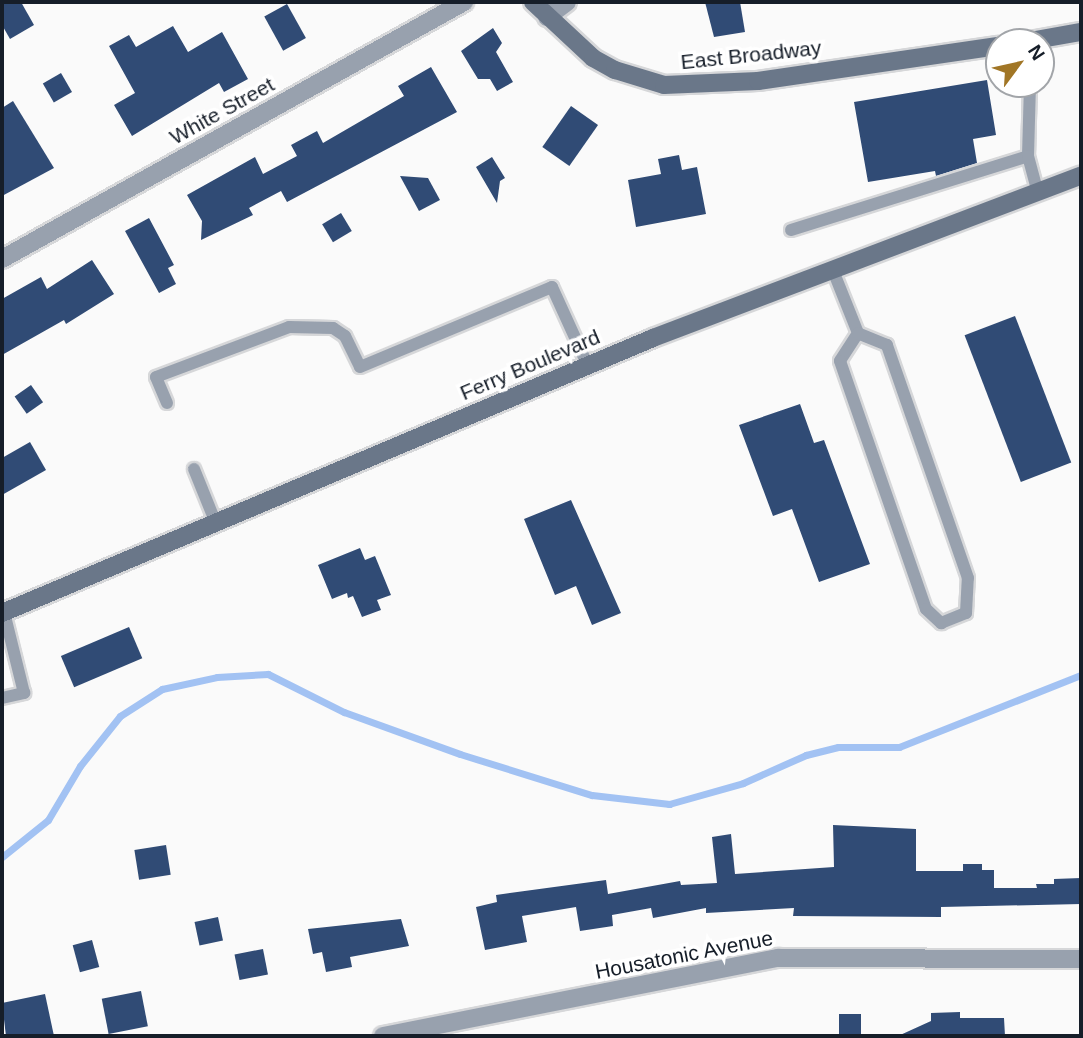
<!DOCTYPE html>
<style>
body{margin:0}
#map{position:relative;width:1083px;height:1038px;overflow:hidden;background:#fafafa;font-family:Arial,sans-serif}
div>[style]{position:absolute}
.stream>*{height:7px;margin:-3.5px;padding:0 3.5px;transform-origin:3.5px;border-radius:3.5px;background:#a2c2f3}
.building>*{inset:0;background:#304b75;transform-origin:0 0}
.roads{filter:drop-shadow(2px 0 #d6d7d9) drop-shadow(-2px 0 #d6d7d9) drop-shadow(0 2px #d6d7d9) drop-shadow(0 -2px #d6d7d9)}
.lane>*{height:12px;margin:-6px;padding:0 6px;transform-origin:6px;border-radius:6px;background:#98a1ae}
.street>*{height:18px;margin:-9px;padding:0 9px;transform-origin:9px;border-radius:9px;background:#98a1ae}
.secondary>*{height:18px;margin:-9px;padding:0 9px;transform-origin:9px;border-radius:9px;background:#6a7789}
span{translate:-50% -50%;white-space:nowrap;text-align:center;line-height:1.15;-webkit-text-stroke:7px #fff;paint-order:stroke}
.street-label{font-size:21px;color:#161e29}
.frame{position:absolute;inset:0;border:4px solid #161e29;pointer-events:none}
.north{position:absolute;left:985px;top:28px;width:70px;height:70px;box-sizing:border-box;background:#fff;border:2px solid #a2a5a9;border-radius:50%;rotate:57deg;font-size:19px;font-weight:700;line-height:28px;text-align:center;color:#161e29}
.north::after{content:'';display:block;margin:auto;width:24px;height:32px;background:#a17626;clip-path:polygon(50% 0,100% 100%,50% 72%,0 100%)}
</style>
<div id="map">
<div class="stream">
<div style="left:2px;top:857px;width:59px;rotate:-38.8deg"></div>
<div style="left:48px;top:820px;width:63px;rotate:-59.3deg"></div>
<div style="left:80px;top:766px;width:64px;rotate:-51.3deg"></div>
<div style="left:120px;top:716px;width:50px;rotate:-32.7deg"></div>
<div style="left:162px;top:689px;width:56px;rotate:-12.3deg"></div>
<div style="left:217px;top:677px;width:51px;rotate:-3.4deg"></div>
<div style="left:268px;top:674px;width:85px;rotate:26.6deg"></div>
<div style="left:344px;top:712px;width:123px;rotate:19.9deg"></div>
<div style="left:460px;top:754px;width:138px;rotate:17.3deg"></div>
<div style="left:592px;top:795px;width:78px;rotate:6.7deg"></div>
<div style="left:669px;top:804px;width:77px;rotate:-15.8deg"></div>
<div style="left:743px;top:783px;width:69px;rotate:-24deg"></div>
<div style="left:806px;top:755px;width:33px;rotate:-14deg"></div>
<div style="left:838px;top:747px;width:61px"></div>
<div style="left:899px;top:747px;width:196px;rotate:-21.6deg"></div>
</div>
<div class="building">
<div style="clip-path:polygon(2px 2px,21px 2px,34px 25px,10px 39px,2px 25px)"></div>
<div style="clip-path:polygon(705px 2px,740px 2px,745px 32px,714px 37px)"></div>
<div style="left:287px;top:4px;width:39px;height:26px;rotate:61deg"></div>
<div style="clip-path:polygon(173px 26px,188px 52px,222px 32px,248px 79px,224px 92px,219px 83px,132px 136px,114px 105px,135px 93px,109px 46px,129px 35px,136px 47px)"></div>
<div style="clip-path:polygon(493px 28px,502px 43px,496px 52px,513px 82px,497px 91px,490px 79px,478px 79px,461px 51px)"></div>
<div style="clip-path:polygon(431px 67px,457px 112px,287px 202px,281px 191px,249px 208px,253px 215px,201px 240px,202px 221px,187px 195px,255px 157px,263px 174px,297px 156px,291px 145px,317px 131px,323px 143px,404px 96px,398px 86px)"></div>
<div style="left:61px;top:73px;width:22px;height:21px;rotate:60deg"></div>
<div style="clip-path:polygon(987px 80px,996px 135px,973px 139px,977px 163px,936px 176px,935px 171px,868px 182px,854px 102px)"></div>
<div style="clip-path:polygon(13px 101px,54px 168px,2px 196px,2px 108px)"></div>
<div style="left:571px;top:106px;width:33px;height:50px;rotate:35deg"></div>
<div style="clip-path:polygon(679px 155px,682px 170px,697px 167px,706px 214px,636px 227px,628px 180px,661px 174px,658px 159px)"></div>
<div style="clip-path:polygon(492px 157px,505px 178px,500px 181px,497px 203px,476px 167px)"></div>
<div style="clip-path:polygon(400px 176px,428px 178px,440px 200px,419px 211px)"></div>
<div style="left:341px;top:213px;width:21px;height:22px;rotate:59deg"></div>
<div style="clip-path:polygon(149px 218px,174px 265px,168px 268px,176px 284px,159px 293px,125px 231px)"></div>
<div style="clip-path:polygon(92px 260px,114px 294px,66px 324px,64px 320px,2px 355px,2px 299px,41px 277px,47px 289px)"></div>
<div style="left:1015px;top:316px;width:157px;height:54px;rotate:69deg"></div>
<div style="left:31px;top:385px;width:21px;height:20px;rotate:55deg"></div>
<div style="clip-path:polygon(800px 404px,814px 443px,824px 440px,870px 564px,819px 582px,792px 509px,773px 516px,739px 425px)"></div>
<div style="clip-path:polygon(30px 442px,46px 470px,2px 495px,2px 458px)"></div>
<div style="clip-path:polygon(571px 500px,621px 613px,592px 625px,576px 586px,555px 595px,524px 519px)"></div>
<div style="clip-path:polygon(360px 548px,365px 560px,375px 556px,391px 595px,377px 600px,381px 610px,362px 617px,353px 596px,348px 598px,347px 593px,332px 599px,318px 565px)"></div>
<div style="left:129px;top:627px;width:34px;height:74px;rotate:67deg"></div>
<div style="clip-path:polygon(833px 825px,916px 829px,916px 871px,963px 871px,963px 864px,982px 864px,982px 870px,994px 870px,994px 888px,1037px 888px,1036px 884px,1054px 884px,1054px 879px,1081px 878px,1081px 904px,941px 907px,941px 917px,793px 916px,794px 908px,706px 913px,706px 908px,653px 918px,651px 908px,612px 915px,613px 926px,580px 931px,576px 907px,522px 916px,527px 942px,485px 950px,476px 907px,497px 902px,496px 895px,606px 880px,608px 894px,680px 881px,681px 885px,717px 883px,712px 837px,731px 834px,735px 874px,834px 867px)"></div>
<div style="left:166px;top:845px;width:30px;height:32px;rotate:81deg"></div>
<div style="left:218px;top:917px;width:24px;height:24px;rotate:78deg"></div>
<div style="clip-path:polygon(401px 919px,409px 946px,350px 957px,352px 967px,326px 972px,322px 952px,313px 954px,308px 929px)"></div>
<div style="left:92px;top:940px;width:28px;height:20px;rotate:75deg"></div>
<div style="left:263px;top:949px;width:26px;height:29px;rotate:79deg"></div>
<div style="left:141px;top:991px;width:36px;height:40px;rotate:79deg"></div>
<div style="clip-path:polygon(45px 994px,54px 1036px,6px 1036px,2px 1003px)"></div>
<div style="clip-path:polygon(960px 1012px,960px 1018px,1004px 1018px,1005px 1036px,898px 1036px,931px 1021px,931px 1013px)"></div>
<div style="left:839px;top:1014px;width:22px;height:22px"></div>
</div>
<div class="roads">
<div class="lane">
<div style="left:1028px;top:156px;width:72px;rotate:-88.4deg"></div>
<div style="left:791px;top:230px;width:248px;rotate:-17.3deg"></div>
<div style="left:1028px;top:156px;width:35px;rotate:75deg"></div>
<div style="left:832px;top:268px;width:70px;rotate:68.2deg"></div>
<div style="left:858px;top:333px;width:33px;rotate:123deg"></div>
<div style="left:840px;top:361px;width:262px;rotate:70.9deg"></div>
<div style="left:926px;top:609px;width:21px;rotate:43deg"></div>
<div style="left:941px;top:623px;width:27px;rotate:-22deg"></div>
<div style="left:966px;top:613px;width:35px;rotate:-87deg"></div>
<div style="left:968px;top:578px;width:247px;rotate:-109.2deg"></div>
<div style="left:887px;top:345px;width:31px;rotate:-158deg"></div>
<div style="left:167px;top:403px;width:28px;rotate:-113deg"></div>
<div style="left:156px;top:377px;width:142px;rotate:-20.6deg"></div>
<div style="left:289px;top:327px;width:44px;rotate:1.3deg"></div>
<div style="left:333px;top:328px;width:14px;rotate:34deg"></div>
<div style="left:345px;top:336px;width:34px;rotate:64deg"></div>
<div style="left:360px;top:367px;width:208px;rotate:-22.6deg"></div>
<div style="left:552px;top:287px;width:87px;rotate:65.5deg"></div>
<div style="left:194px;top:469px;width:56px;rotate:68deg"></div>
<div style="left:2px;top:698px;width:23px;rotate:-13deg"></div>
<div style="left:24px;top:693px;width:83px;rotate:-103.9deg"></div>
</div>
<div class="street">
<div style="left:547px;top:17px;width:25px;rotate:-37deg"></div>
<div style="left:2px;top:259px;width:529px;rotate:-29.09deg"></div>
<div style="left:383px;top:1036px;width:403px;rotate:-11.2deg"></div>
<div style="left:778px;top:958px;width:303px;rotate:0.2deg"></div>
</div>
<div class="secondary">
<div style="left:533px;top:2px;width:82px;rotate:43deg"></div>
<div style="left:593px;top:58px;width:25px;rotate:29deg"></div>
<div style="left:615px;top:70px;width:51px;rotate:17deg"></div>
<div style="left:664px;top:85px;width:94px;rotate:-2.4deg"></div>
<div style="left:758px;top:81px;width:244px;rotate:-8.3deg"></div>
<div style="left:1024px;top:42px;width:58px;rotate:-10deg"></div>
<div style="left:2px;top:613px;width:707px;rotate:-22.9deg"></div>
<div style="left:653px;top:338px;width:458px;rotate:-20.8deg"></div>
</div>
</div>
<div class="street-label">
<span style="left:751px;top:55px;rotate:-6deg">East Broadway</span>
<span style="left:222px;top:111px;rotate:-29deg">White Street</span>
<span style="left:530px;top:365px;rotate:-23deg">Ferry Boulevard</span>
<span style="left:684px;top:955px;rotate:-11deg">Housatonic Avenue</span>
</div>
<div class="frame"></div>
<div class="north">N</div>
</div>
